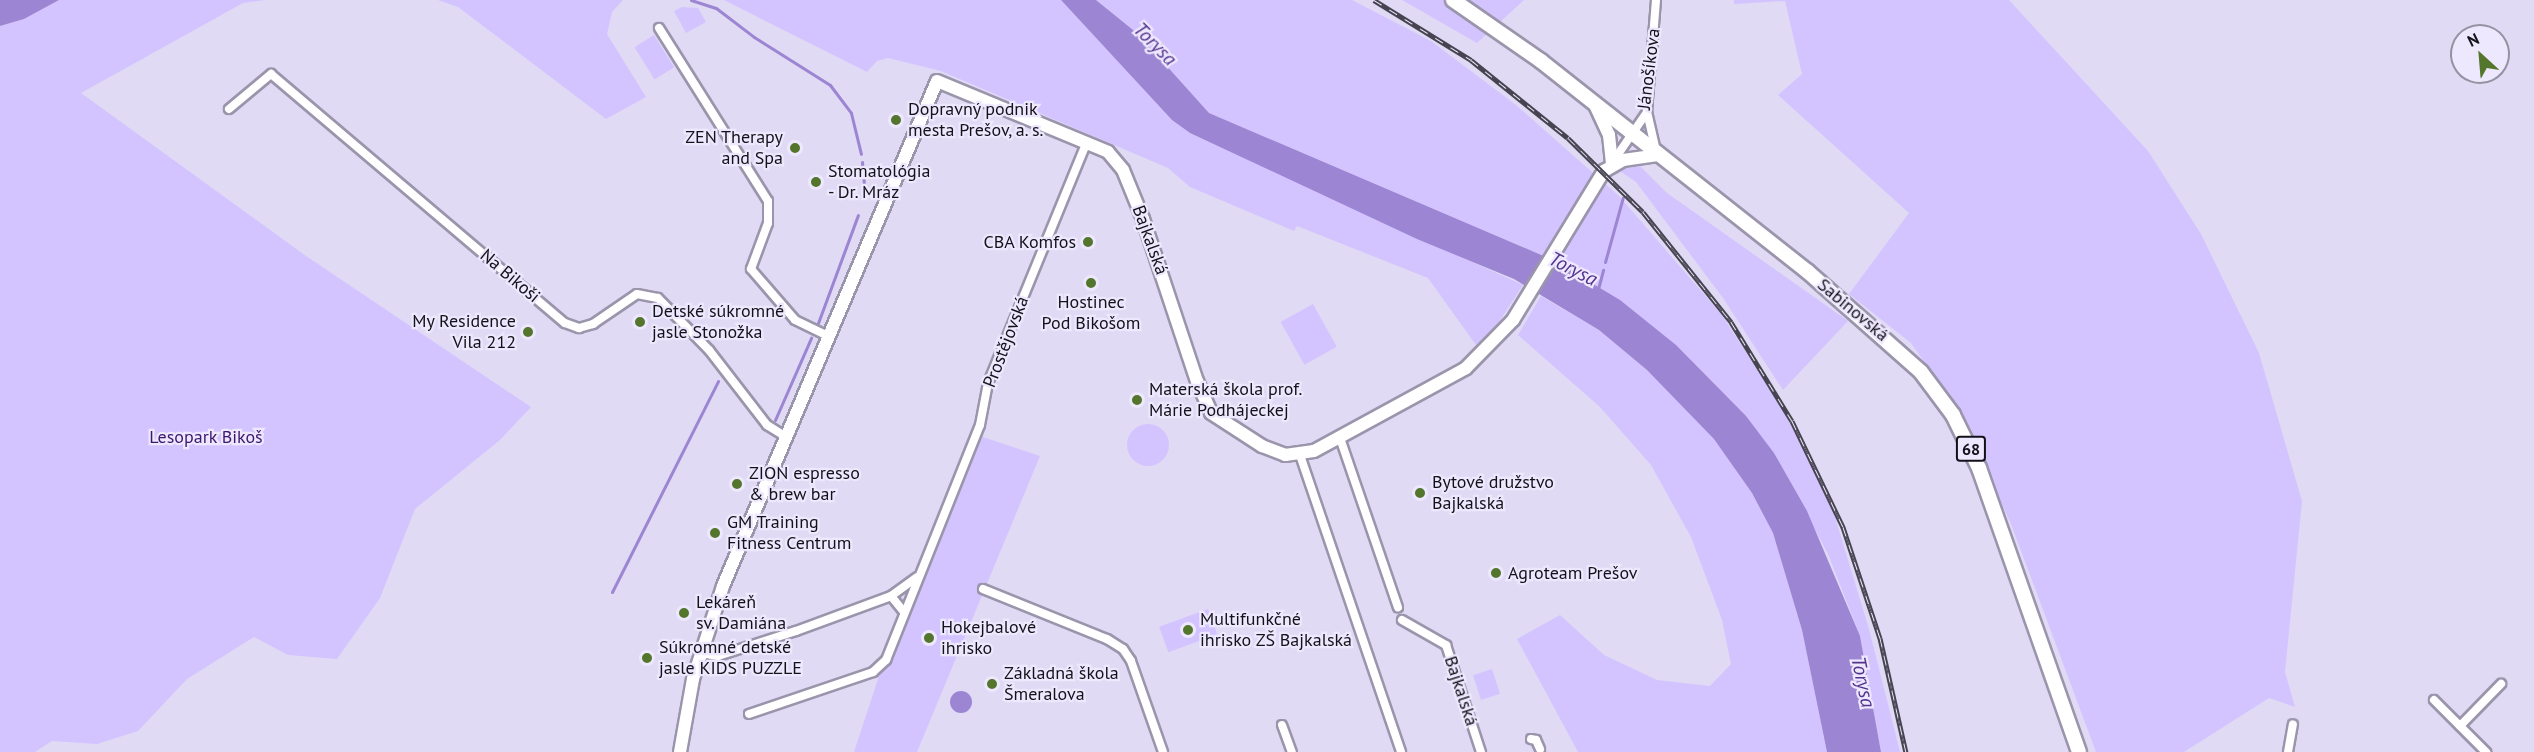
<!DOCTYPE html>
<meta charset="utf-8">
<style>
body{margin:0}
#map{position:relative;width:2534px;height:752px;overflow:hidden;background:#e0daf4;font-family:"PT Sans",sans-serif}
div>[style]{position:absolute}
.green>*{inset:0;background:#d3c4ff;transform-origin:0 0}
.round{border-radius:50%}
.water>*{inset:0;background:#9c85d2}
.stream>*{height:3px;margin:-1.5px;padding:0 1.5px;transform-origin:1.5px;border-radius:1.5px;background:#9c85d2}
.roads{filter:drop-shadow(2px 0 #9b95ac) drop-shadow(-2px 0 #9b95ac) drop-shadow(0 2px #9b95ac) drop-shadow(0 -2px #9b95ac)}
.street>*{height:8px;margin:-4px;padding:0 4px;transform-origin:4px;border-radius:4px;background:#fff}
.secondary>*{height:12px;margin:-6px;padding:0 6px;transform-origin:6px;border-radius:6px;background:#fff}
.primary>*{height:14px;margin:-7px;padding:0 7px;transform-origin:7px;border-radius:7px;background:#fff}
.rail>*{height:5px;margin-top:-2.5px;transform-origin:0;background:repeating-linear-gradient(90deg,#ede8fd 0 9px,#474451 0 18px);box-sizing:border-box;border-block:2px solid #474451}
.dots>*{width:16px;height:16px;translate:-50% -50%;box-sizing:border-box;border:3px solid #ede8fd;border-radius:50%}
span{translate:-50% -50%;white-space:nowrap;text-align:center;line-height:1.15;-webkit-text-stroke:4.5px #ede8fd;paint-order:stroke}
.shield-label span{padding:2px 4px;background:#ede8fd;border:2px solid;border-radius:4px;-webkit-text-stroke-width:0}
.shield-label{font-size:16px;color:#131119;font-weight:700}
.street-label{font-size:18px;color:#131119}
.poi-label{font-size:18px;color:#131119}
.left{translate:0 -50%;text-align:left}
.right{translate:-100% -50%;text-align:right}
.park-label{font-size:18px;color:#3d1671}
.water-label{font-size:20px;color:#54338e;font-style:italic}
.north{position:absolute;left:2450px;top:24px;width:60px;height:60px;box-sizing:border-box;background:#ede8fd;border:2px solid #9692a2;border-radius:50%;rotate:334deg;font-size:16px;font-weight:700;line-height:24px;text-align:center;color:#131119}
.north::after{content:'';display:block;margin:auto;width:21px;height:27px;background:#53752c;clip-path:polygon(50% 0,100% 100%,50% 72%,0 100%)}
</style>
<div id="map">
<div class="green">
<div style="clip-path:polygon(59px 0,265px 0,243px 3px,81px 93px,306px 256px,531px 407px,500px 440px,415px 509px,380px 598px,337px 659px,288px 655px,254px 637px,187px 679px,138px 731px,97px 744px,52px 741px,35px 752px,0 752px,0 26px,24px 19px)"></div>
<div style="clip-path:polygon(438px 0,623px 0,612px 12px,607px 34px,646px 97px,606px 119px,458px 7px)"></div>
<div style="clip-path:polygon(724px 0,1061px 0,1172px 120px,1190px 133px,1523px 285px,1499px 322px,1476px 345px,1428px 278px,1297px 226px,1294px 231px,1190px 187px,1168px 168px,941px 71px,888px 58px,877px 61px,867px 72px)"></div>
<div style="clip-path:polygon(1096px 0,1352px 0,1431px 41px,1516px 105px,1619px 196px,1722px 315px,1798px 434px,1831px 504px,1869px 629px,1900px 752px,1881px 752px,1860px 636px,1828px 554px,1774px 453px,1553px 260px,1209px 113px,1138px 34px)"></div>
<div style="clip-path:polygon(1402px 0,1448px 0,1478px 17px,1467px 0,1524px 0,1477px 43px)"></div>
<div style="clip-path:polygon(1734px 0,2009px 0,2148px 151px,2201px 234px,2259px 353px,2302px 501px,2285px 672px,2295px 707px,2269px 698px,2184px 752px,2096px 752px,2011px 524px,1961px 414px,1911px 343px,1849px 294px,1909px 213px,1778px 95px,1802px 74px,1785px 1px,1734px 4px)"></div>
<div style="clip-path:polygon(682px 7px,698px 8px,706px 22px,686px 33px,674px 11px)"></div>
<div style="left:654px;top:35px;width:38px;height:23px;rotate:58deg"></div>
<div style="clip-path:polygon(1640px 166px,1667px 193px,1848px 321px,1783px 390px,1723px 298px,1636px 182px,1617px 169px)"></div>
<div style="clip-path:polygon(1541px 296px,1599px 330px,1647px 370px,1714px 438px,1752px 493px,1773px 533px,1802px 630px,1827px 752px,1578px 752px,1517px 639px,1560px 615px,1604px 655px,1657px 680px,1710px 686px,1731px 664px,1722px 620px,1691px 537px,1651px 465px,1600px 407px,1518px 335px)"></div>
<div style="left:1313px;top:304px;width:49px;height:37px;rotate:61deg"></div>
<div class="round" style="left:1127px;top:424px;width:42px;height:42px"></div>
<div style="clip-path:polygon(974px 434px,1040px 456px,917px 752px,854px 752px,880px 673px)"></div>
<div style="left:1208px;top:609px;width:27px;height:52px;rotate:70deg"></div>
<div style="left:1492px;top:669px;width:26px;height:20px;rotate:72deg"></div>
</div>
<div class="water">
<div style="clip-path:polygon(0 0,59px 0,24px 19px,0 26px)"></div>
<div style="clip-path:polygon(1061px 0,1096px 0,1138px 34px,1209px 113px,1553px 260px,1620px 300px,1676px 345px,1746px 416px,1774px 453px,1807px 511px,1860px 636px,1881px 752px,1827px 752px,1802px 630px,1773px 533px,1752px 493px,1714px 439px,1647px 370px,1599px 330px,1514px 279px,1417px 239px,1190px 133px,1172px 120px)"></div>
<div class="round" style="left:950px;top:691px;width:22px;height:22px"></div>
</div>
<div class="stream">
<div style="left:691px;top:0;width:26px;rotate:18deg"></div>
<div style="left:716px;top:8px;width:48px;rotate:37.3deg"></div>
<div style="left:754px;top:37px;width:90px;rotate:32.3deg"></div>
<div style="left:830px;top:85px;width:35px;rotate:53deg"></div>
<div style="left:851px;top:113px;width:42px;rotate:76.3deg"></div>
<div style="left:862px;top:162px;width:21px;rotate:85deg"></div>
<div style="left:1605px;top:262px;width:67px;rotate:-74.5deg"></div>
<div style="left:1598px;top:289px;width:20px;rotate:-75deg"></div>
<div style="left:818px;top:323px;width:115px;rotate:-69.7deg"></div>
<div style="left:775px;top:420px;width:90px;rotate:-66.3deg"></div>
<div style="left:612px;top:592px;width:236px;rotate:-63.3deg"></div>
</div>
<div class="roads">
<div class="street">
<div style="left:659px;top:28px;width:204px;rotate:57.8deg"></div>
<div style="left:768px;top:201px;width:22px;rotate:90deg"></div>
<div style="left:768px;top:223px;width:49px;rotate:110.3deg"></div>
<div style="left:751px;top:269px;width:67px;rotate:49.2deg"></div>
<div style="left:795px;top:320px;width:37px;rotate:26deg"></div>
<div style="left:229px;top:109px;width:55px;rotate:-39.8deg"></div>
<div style="left:271px;top:74px;width:385px;rotate:40.3deg"></div>
<div style="left:565px;top:323px;width:15px;rotate:20deg"></div>
<div style="left:579px;top:328px;width:15px;rotate:-16deg"></div>
<div style="left:593px;top:324px;width:53px;rotate:-34.3deg"></div>
<div style="left:637px;top:294px;width:21px;rotate:11deg"></div>
<div style="left:658px;top:298px;width:73px;rotate:45.6deg"></div>
<div style="left:709px;top:350px;width:95px;rotate:52.3deg"></div>
<div style="left:767px;top:425px;width:22px;rotate:32deg"></div>
<div style="left:1647px;top:112px;width:39px;rotate:77deg"></div>
<div style="left:1612px;top:163px;width:62px;rotate:-55.5deg"></div>
<div style="left:1647px;top:112px;width:112px;rotate:-85.4deg"></div>
<div style="left:1340px;top:438px;width:179px;rotate:71.1deg"></div>
<div style="left:1300px;top:455px;width:314px;rotate:71.2deg"></div>
<div style="left:983px;top:589px;width:134px;rotate:22deg"></div>
<div style="left:1107px;top:639px;width:19px;rotate:32deg"></div>
<div style="left:1123px;top:649px;width:14px;rotate:56deg"></div>
<div style="left:1131px;top:661px;width:96px;rotate:70.6deg"></div>
<div style="left:891px;top:596px;width:21px;rotate:51deg"></div>
<div style="left:1402px;top:620px;width:51px;rotate:29.6deg"></div>
<div style="left:1446px;top:645px;width:113px;rotate:71.9deg"></div>
<div style="left:701px;top:653px;width:17px;rotate:10deg"></div>
<div style="left:718px;top:656px;width:82px;rotate:-17.8deg"></div>
<div style="left:796px;top:631px;width:101px;rotate:-20.2deg"></div>
<div style="left:891px;top:596px;width:32px;rotate:-36deg"></div>
<div style="left:2434px;top:700px;width:74px;rotate:45deg"></div>
<div style="left:749px;top:714px;width:131px;rotate:-18.7deg"></div>
<div style="left:873px;top:672px;width:18px;rotate:-43deg"></div>
<div style="left:886px;top:660px;width:253px;rotate:-68.2deg"></div>
<div style="left:980px;top:425px;width:43px;rotate:-79.2deg"></div>
<div style="left:988px;top:383px;width:261px;rotate:-67.7deg"></div>
<div style="left:1282px;top:725px;width:29px;rotate:70deg"></div>
<div style="left:2460px;top:726px;width:59px;rotate:-45.7deg"></div>
<div style="left:1531px;top:739px;width:5px;rotate:11deg"></div>
<div style="left:1536px;top:740px;width:10px;rotate:66deg"></div>
<div style="left:2288px;top:752px;width:28px;rotate:-80deg"></div>
</div>
<div class="secondary">
<div style="left:1595px;top:105px;width:33px;rotate:65deg"></div>
<div style="left:1609px;top:135px;width:29px;rotate:84deg"></div>
<div style="left:680px;top:752px;width:74px;rotate:-79.9deg"></div>
<div style="left:693px;top:679px;width:98px;rotate:-72.1deg"></div>
<div style="left:723px;top:586px;width:548px;rotate:-67.03deg"></div>
<div style="left:937px;top:81px;width:185px;rotate:22.5deg"></div>
<div style="left:1108px;top:152px;width:23px;rotate:50deg"></div>
<div style="left:1123px;top:170px;width:53px;rotate:67.8deg"></div>
<div style="left:1143px;top:219px;width:171px;rotate:71.6deg"></div>
<div style="left:1197px;top:381px;width:35px;rotate:66deg"></div>
<div style="left:1211px;top:413px;width:61px;rotate:32.9deg"></div>
<div style="left:1262px;top:446px;width:25px;rotate:21deg"></div>
<div style="left:1285px;top:455px;width:29px;rotate:-8deg"></div>
<div style="left:1314px;top:451px;width:173px;rotate:-28.6deg"></div>
<div style="left:1466px;top:368px;width:67px;rotate:-45.6deg"></div>
<div style="left:1513px;top:320px;width:175px;rotate:-58.6deg"></div>
<div style="left:1604px;top:171px;width:22px;rotate:-30deg"></div>
<div style="left:1623px;top:160px;width:35px;rotate:-8deg"></div>
</div>
<div class="primary">
<div style="left:1453px;top:0;width:107px;rotate:34.7deg"></div>
<div style="left:1541px;top:61px;width:339px;rotate:38.3deg"></div>
<div style="left:1807px;top:271px;width:152px;rotate:41.5deg"></div>
<div style="left:1921px;top:372px;width:54px;rotate:53.3deg"></div>
<div style="left:1953px;top:415px;width:59px;rotate:63.9deg"></div>
<div style="left:1979px;top:468px;width:301px;rotate:70.6deg"></div>
</div>
</div>
<div class="rail">
<div style="left:1374px;top:0;width:114px;rotate:31.7deg"></div>
<div style="left:1471px;top:60px;width:124px;rotate:38.8deg"></div>
<div style="left:1568px;top:138px;width:105px;rotate:44.6deg"></div>
<div style="left:1643px;top:212px;width:141px;rotate:51.3deg"></div>
<div style="left:1731px;top:322px;width:116px;rotate:58.4deg"></div>
<div style="left:1792px;top:421px;width:118px;rotate:64.3deg"></div>
<div style="left:1843px;top:527px;width:117px;rotate:71.6deg"></div>
<div style="left:1880px;top:638px;width:117px;rotate:77.2deg"></div>
</div>
<div class="dots">
<div style="left:896px;top:120px;background:#53752c"></div>
<div style="left:795px;top:148px;background:#53752c"></div>
<div style="left:816px;top:182px;background:#53752c"></div>
<div style="left:1088px;top:242px;background:#53752c"></div>
<div style="left:1091px;top:283px;background:#53752c"></div>
<div style="left:640px;top:322px;background:#53752c"></div>
<div style="left:528px;top:332px;background:#53752c"></div>
<div style="left:1137px;top:400px;background:#53752c"></div>
<div style="left:737px;top:484px;background:#53752c"></div>
<div style="left:1420px;top:493px;background:#53752c"></div>
<div style="left:715px;top:533px;background:#53752c"></div>
<div style="left:1496px;top:573px;background:#53752c"></div>
<div style="left:684px;top:613px;background:#53752c"></div>
<div style="left:1188px;top:630px;background:#53752c"></div>
<div style="left:929px;top:638px;background:#53752c"></div>
<div style="left:647px;top:658px;background:#53752c"></div>
<div style="left:992px;top:684px;background:#53752c"></div>
</div>
<div class="shield-label">
<span style="left:1971px;top:449px">68</span>
</div>
<div class="street-label">
<span style="left:1649px;top:69px;rotate:-83deg">Jánošíkova</span>
<span style="left:1150px;top:240px;rotate:70deg">Bajkalská</span>
<span style="left:510px;top:276px;rotate:40deg">Na Bikoši</span>
<span style="left:1853px;top:310px;rotate:40deg">Sabinovská</span>
<span style="left:1006px;top:342px;rotate:-69deg">Prostějovská</span>
<span style="left:1461px;top:691px;rotate:72deg">Bajkalská</span>
</div>
<div class="poi-label">
<span class="left" style="left:908px;top:120px">Dopravný podnik<br>mesta Prešov, a. s.</span>
<span class="right" style="left:783px;top:148px">ZEN Therapy<br>and Spa</span>
<span class="left" style="left:828px;top:182px">Stomatológia<br>- Dr. Mráz</span>
<span class="right" style="left:1076px;top:242px">CBA Komfos</span>
<span style="left:1091px;top:313px">Hostinec<br>Pod Bikošom</span>
<span class="left" style="left:652px;top:322px">Detské súkromné<br>jasle Stonožka</span>
<span class="right" style="left:516px;top:332px">My Residence<br>Vila 212</span>
<span class="left" style="left:1149px;top:400px">Materská škola prof.<br>Márie Podhájeckej</span>
<span class="left" style="left:749px;top:484px">ZION espresso<br>&amp; brew bar</span>
<span class="left" style="left:1432px;top:493px">Bytové družstvo<br>Bajkalská</span>
<span class="left" style="left:727px;top:533px">GM Training<br>Fitness Centrum</span>
<span class="left" style="left:1508px;top:573px">Agroteam Prešov</span>
<span class="left" style="left:696px;top:613px">Lekáreň<br>sv. Damiána</span>
<span class="left" style="left:1200px;top:630px">Multifunkčné<br>ihrisko ZŠ Bajkalská</span>
<span class="left" style="left:941px;top:638px">Hokejbalové<br>ihrisko</span>
<span class="left" style="left:659px;top:658px">Súkromné detské<br>jasle KIDS PUZZLE</span>
<span class="left" style="left:1004px;top:684px">Základná škola<br>Šmeralova</span>
</div>
<div class="park-label">
<span style="left:206px;top:437px">Lesopark Bikoš</span>
</div>
<div class="water-label">
<span style="left:1155px;top:44px;rotate:45deg">Torysa</span>
<span style="left:1573px;top:269px;rotate:27deg">Torysa</span>
<span style="left:1863px;top:682px;rotate:78deg">Torysa</span>
</div>
<div class="north">N</div>
</div>
